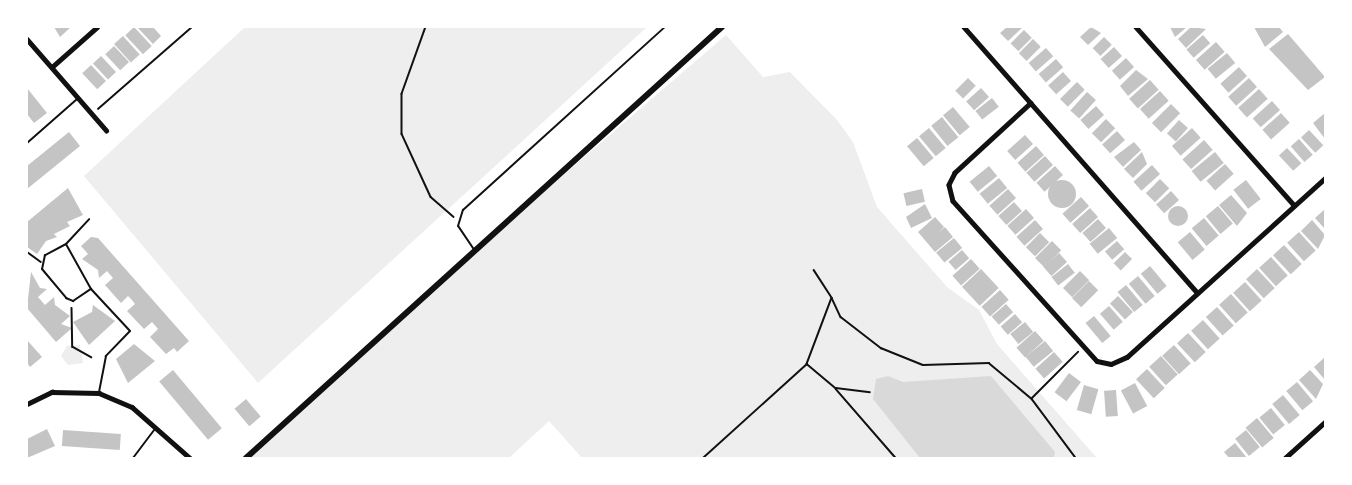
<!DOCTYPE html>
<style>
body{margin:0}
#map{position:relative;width:1352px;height:485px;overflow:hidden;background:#fff;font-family:"Fira Sans Condensed",sans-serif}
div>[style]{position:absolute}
.green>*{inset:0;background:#eee}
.water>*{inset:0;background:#d9d9d9}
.building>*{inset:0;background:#c4c4c4;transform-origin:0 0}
.round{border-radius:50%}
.path>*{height:1.5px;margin:-0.75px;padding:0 0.75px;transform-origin:0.75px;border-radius:0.75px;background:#111}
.service>*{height:2px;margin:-1px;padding:0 1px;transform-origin:1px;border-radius:1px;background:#111}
.minor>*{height:4.5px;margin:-2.25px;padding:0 2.25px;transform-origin:2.25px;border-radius:2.25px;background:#111}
.secondary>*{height:6px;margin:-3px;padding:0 3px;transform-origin:3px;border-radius:3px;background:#111}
span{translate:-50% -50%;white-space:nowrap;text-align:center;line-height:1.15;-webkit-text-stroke:4.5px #fff;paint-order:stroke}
.frame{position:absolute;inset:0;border:28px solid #fff;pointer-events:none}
</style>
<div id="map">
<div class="green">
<div style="clip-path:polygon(245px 27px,647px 27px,258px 383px,84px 176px)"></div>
<div style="clip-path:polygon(726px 35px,763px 77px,790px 72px,837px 120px,853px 142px,877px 207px,947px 287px,979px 310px,997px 344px,1097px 458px,582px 458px,549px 421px,509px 458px,246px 458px,475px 251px)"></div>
<div style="clip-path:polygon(80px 345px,83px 363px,68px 365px,61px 356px,67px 346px)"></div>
</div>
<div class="water">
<div style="clip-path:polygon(888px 376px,903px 382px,991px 376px,1055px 452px,1054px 458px,920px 458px,873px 399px,876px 379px)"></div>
</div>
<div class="building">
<div style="clip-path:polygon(54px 27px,71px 27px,60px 37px)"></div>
<div style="left:134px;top:27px;width:26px;height:12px;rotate:47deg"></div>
<div style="clip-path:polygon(137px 27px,153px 27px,161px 36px,153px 44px)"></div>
<div style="clip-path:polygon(1007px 27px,1023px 27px,1008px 41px,1000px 33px)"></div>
<div style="clip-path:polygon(1091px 27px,1101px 33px,1088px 45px,1080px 37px)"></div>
<div style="clip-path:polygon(1170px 27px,1187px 27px,1175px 37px)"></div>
<div style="clip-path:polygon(1191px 27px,1206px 29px,1186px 48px,1178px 39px)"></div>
<div style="clip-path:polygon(1254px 27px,1279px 27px,1283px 32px,1265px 47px)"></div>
<div style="left:1024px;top:30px;width:11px;height:19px;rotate:45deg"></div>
<div style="clip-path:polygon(1288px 34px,1325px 77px,1308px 90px,1269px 49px)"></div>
<div style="left:1203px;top:35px;width:11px;height:22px;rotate:49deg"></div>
<div style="left:123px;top:36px;width:25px;height:12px;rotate:48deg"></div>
<div style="left:1104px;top:37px;width:11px;height:16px;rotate:45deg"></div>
<div style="left:1033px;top:39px;width:11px;height:20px;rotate:45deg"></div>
<div style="left:1216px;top:42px;width:13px;height:27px;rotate:48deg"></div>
<div style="left:114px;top:46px;width:22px;height:12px;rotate:47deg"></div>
<div style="left:1114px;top:47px;width:12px;height:18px;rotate:48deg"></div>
<div style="left:1046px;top:48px;width:11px;height:23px;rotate:49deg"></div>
<div style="left:1227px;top:53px;width:13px;height:25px;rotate:51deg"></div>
<div style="left:101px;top:56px;width:22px;height:11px;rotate:47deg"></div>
<div style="left:1126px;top:58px;width:12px;height:19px;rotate:48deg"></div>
<div style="left:1056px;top:59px;width:11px;height:23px;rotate:49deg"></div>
<div style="left:91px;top:65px;width:22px;height:12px;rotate:47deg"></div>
<div style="left:1239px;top:67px;width:12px;height:25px;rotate:48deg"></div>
<div style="clip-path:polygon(1136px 70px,1148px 79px,1128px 96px,1120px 86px)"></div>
<div style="left:1063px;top:72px;width:12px;height:20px;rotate:48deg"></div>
<div style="left:968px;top:78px;width:11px;height:18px;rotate:45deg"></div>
<div style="left:1249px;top:78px;width:12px;height:28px;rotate:48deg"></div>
<div style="left:1150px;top:80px;width:13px;height:28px;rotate:48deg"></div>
<div style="left:1077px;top:82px;width:11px;height:24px;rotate:45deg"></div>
<div style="clip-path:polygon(27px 88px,47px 113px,34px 123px,27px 114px)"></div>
<div style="left:981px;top:88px;width:12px;height:20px;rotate:48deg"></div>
<div style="left:1259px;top:89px;width:13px;height:28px;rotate:48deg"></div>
<div style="left:1160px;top:91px;width:13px;height:27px;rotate:48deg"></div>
<div style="left:1087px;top:92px;width:12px;height:25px;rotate:42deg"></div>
<div style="left:992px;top:98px;width:11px;height:21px;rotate:52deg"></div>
<div style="left:1272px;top:101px;width:12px;height:26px;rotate:48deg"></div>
<div style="left:1171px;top:104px;width:13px;height:27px;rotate:45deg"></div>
<div style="left:1096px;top:106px;width:12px;height:21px;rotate:48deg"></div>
<div style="left:953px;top:107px;width:26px;height:13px;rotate:50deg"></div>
<div style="left:1281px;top:113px;width:13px;height:25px;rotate:48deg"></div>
<div style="clip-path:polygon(1325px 113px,1325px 139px,1313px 123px)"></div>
<div style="left:942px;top:117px;width:26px;height:14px;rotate:51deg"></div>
<div style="left:1106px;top:119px;width:13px;height:20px;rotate:45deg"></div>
<div style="left:1179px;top:120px;width:12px;height:18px;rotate:42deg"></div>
<div style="left:929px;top:128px;width:26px;height:13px;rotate:50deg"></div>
<div style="left:1192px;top:128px;width:13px;height:27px;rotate:48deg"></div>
<div style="left:1309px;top:130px;width:21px;height:11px;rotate:47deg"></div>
<div style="left:1117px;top:131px;width:12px;height:20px;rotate:48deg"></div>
<div style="clip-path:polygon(69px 132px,80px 146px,27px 189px,27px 166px)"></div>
<div style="left:1025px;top:135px;width:12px;height:24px;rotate:48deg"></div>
<div style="left:917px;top:138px;width:26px;height:13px;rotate:50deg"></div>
<div style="left:1299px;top:139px;width:21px;height:11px;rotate:49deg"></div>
<div style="left:1204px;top:140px;width:13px;height:29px;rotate:48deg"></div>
<div style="clip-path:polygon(1134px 142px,1141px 150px,1123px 167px,1114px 157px)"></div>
<div style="left:1036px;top:146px;width:12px;height:25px;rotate:48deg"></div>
<div style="left:1287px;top:148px;width:21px;height:11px;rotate:47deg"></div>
<div style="clip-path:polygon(1142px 152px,1147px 164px,1133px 178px,1124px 169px)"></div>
<div style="left:1215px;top:152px;width:14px;height:30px;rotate:51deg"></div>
<div style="left:1045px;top:156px;width:12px;height:25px;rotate:48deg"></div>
<div style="left:1225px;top:164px;width:13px;height:25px;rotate:48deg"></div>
<div style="left:1152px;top:165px;width:12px;height:25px;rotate:48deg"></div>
<div style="left:989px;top:166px;width:13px;height:25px;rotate:51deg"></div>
<div style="left:1055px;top:166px;width:12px;height:25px;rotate:48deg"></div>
<div style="left:999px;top:178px;width:13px;height:25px;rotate:51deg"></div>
<div style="left:1160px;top:179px;width:13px;height:20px;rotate:45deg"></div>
<div class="round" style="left:1048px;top:180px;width:28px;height:28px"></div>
<div style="left:1246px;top:180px;width:24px;height:16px;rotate:52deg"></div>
<div style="clip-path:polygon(68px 188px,83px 215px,67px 222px,70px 226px,54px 234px,57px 237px,46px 241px,37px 254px,27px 247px,27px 222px)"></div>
<div style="left:922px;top:189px;width:13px;height:19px;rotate:77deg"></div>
<div style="left:1008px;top:189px;width:12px;height:25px;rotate:48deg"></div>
<div style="left:1171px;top:191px;width:12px;height:20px;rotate:48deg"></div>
<div style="clip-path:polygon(1231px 195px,1247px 213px,1237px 226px,1219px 205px)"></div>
<div style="left:1081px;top:197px;width:12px;height:25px;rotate:48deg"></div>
<div style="left:1014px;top:202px;width:12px;height:21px;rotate:48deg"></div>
<div style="clip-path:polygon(925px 204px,932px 218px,911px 228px,906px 217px)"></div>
<div style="left:1218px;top:206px;width:23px;height:16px;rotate:50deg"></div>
<div class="round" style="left:1168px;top:206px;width:20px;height:20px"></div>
<div style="left:1090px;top:208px;width:12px;height:24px;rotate:48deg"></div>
<div style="left:1026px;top:209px;width:12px;height:25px;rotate:48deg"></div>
<div style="clip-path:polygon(1325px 209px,1325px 229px,1315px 218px)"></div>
<div style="clip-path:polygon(935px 217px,944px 227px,938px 233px,945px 227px,953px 237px,935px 252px,918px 232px)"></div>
<div style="left:1204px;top:218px;width:23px;height:16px;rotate:50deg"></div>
<div style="left:1098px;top:219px;width:12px;height:21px;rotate:48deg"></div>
<div style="left:1035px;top:220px;width:12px;height:25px;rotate:48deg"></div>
<div style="clip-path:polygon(1312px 220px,1325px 235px,1318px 249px,1301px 231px)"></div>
<div style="left:1109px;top:228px;width:13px;height:25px;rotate:51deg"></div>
<div style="left:1190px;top:232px;width:23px;height:16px;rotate:50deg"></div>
<div style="left:1299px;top:232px;width:25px;height:16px;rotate:48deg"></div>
<div style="left:1040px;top:233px;width:13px;height:20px;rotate:45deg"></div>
<div style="clip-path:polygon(91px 237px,98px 238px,189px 341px,177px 352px,174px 348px,166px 354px,150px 337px,158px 329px,152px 322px,144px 329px,127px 311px,135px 304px,132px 300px,128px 296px,121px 303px,105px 285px,113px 278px,107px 271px,99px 278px,98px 270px,82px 259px,88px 254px,81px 246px)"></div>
<div style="left:954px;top:238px;width:13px;height:23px;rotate:51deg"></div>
<div style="left:1052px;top:241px;width:13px;height:24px;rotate:45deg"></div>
<div style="left:1117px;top:241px;width:11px;height:16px;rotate:49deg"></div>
<div style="left:1284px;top:245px;width:26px;height:15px;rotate:47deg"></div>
<div style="left:962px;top:250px;width:11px;height:18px;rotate:49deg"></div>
<div style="left:1125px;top:252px;width:10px;height:16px;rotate:45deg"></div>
<div style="left:1059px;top:253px;width:12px;height:21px;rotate:48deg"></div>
<div style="left:1271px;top:257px;width:25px;height:16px;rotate:48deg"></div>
<div style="left:971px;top:259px;width:13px;height:25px;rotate:48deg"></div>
<div style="left:1068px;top:264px;width:11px;height:21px;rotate:52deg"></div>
<div style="left:1150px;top:266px;width:26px;height:12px;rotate:50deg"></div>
<div style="left:981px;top:269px;width:26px;height:26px;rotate:47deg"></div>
<div style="left:1257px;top:269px;width:26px;height:15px;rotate:47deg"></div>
<div style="left:1080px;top:271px;width:13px;height:24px;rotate:45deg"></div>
<div style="clip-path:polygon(31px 272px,40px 288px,47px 289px,38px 297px,45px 305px,54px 297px,55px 305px,70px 316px,61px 324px,72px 328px,56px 342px,27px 308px)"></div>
<div style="left:1138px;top:276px;width:26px;height:12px;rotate:50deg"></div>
<div style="left:1089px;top:281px;width:13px;height:24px;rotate:45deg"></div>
<div style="left:1245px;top:282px;width:25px;height:16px;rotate:48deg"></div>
<div style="left:1126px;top:285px;width:26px;height:11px;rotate:50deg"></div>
<div style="left:1000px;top:290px;width:13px;height:25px;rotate:48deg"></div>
<div style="left:1231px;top:294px;width:25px;height:16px;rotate:48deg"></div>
<div style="left:1118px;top:296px;width:22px;height:11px;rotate:47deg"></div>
<div style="left:1006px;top:304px;width:11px;height:19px;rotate:49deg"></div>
<div style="clip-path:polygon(93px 305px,115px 321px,89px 345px,73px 322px,92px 312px)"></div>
<div style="left:1109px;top:306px;width:21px;height:12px;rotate:49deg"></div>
<div style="left:1217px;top:307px;width:25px;height:15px;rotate:48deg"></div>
<div style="left:1015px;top:314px;width:11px;height:19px;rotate:49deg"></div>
<div style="left:1094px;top:316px;width:26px;height:11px;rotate:50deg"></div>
<div style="left:1203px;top:320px;width:25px;height:16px;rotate:48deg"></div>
<div style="left:1025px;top:322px;width:13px;height:19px;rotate:51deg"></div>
<div style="left:1035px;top:331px;width:13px;height:25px;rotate:48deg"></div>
<div style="left:1188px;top:333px;width:26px;height:15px;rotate:47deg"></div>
<div style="clip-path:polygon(27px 340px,42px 357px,30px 367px,27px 363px)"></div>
<div style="left:1045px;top:341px;width:13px;height:25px;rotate:51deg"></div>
<div style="clip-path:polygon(134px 344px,155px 361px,128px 383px,116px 359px)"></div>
<div style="left:1174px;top:345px;width:25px;height:16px;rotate:48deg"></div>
<div style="left:1054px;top:352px;width:13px;height:25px;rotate:48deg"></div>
<div style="left:1161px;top:356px;width:25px;height:16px;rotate:48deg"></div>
<div style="clip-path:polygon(1325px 357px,1325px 380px,1314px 367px)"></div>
<div style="left:1147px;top:369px;width:26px;height:15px;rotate:47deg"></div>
<div style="left:173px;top:370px;width:76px;height:18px;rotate:50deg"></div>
<div style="clip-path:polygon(1310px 370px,1323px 384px,1316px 399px,1299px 380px)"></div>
<div style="left:1069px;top:373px;width:15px;height:24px;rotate:37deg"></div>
<div style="left:1297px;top:382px;width:25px;height:14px;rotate:50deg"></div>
<div style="left:1135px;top:383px;width:26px;height:16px;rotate:62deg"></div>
<div style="left:1084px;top:385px;width:15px;height:26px;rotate:16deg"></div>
<div style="left:1116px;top:390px;width:26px;height:12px;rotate:86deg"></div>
<div style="left:1283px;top:395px;width:26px;height:14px;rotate:50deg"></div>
<div style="left:246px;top:399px;width:23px;height:15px;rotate:50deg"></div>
<div style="left:1271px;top:408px;width:22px;height:15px;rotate:51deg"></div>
<div style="left:1257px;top:418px;width:26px;height:15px;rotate:50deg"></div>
<div style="clip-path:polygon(47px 429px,55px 446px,27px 458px,27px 439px)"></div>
<div style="left:63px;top:430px;width:58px;height:16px;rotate:4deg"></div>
<div style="left:1246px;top:430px;width:22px;height:14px;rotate:51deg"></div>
<div style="clip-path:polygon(1235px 443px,1247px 458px,1229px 458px,1224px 452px)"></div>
</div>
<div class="path">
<div style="left:426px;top:27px;width:71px;rotate:109.7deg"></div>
<div style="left:402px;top:94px;width:40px;rotate:90deg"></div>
<div style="left:402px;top:134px;width:69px;rotate:65.3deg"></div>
<div style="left:431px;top:197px;width:30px;rotate:41deg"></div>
<div style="left:98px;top:109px;width:125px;rotate:-41.1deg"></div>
<div style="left:814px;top:270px;width:33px;rotate:57deg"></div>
<div style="left:832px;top:298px;width:71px;rotate:110.7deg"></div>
<div style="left:807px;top:364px;width:38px;rotate:40deg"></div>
<div style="left:836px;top:388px;width:34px;rotate:7deg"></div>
<div style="left:832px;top:298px;width:21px;rotate:65deg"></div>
<div style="left:841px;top:317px;width:51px;rotate:37.8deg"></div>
<div style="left:881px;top:348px;width:45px;rotate:22deg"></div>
<div style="left:923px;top:365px;width:66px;rotate:-1.7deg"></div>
<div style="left:989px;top:363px;width:56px;rotate:39.9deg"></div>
<div style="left:1032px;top:399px;width:74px;rotate:53.3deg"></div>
<div style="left:72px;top:308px;width:39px;rotate:89deg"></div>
<div style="left:73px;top:347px;width:21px;rotate:29deg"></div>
<div style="left:836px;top:389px;width:91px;rotate:49deg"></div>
<div style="left:1032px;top:398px;width:65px;rotate:-45deg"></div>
<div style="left:703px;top:458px;width:140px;rotate:-42.1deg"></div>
</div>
<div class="service">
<div style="left:27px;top:143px;width:67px;rotate:-41.3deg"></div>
<div style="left:66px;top:244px;width:34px;rotate:-47deg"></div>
<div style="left:475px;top:251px;width:30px;rotate:-124deg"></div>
<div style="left:458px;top:226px;width:17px;rotate:-73deg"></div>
<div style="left:463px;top:210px;width:273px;rotate:-42.2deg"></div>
<div style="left:27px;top:252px;width:17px;rotate:36deg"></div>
<div style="left:91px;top:289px;width:51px;rotate:-119.1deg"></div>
<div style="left:66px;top:244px;width:24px;rotate:152deg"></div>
<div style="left:45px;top:255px;width:14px;rotate:102deg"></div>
<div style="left:42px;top:269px;width:38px;rotate:50deg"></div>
<div style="left:66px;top:298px;width:8px;rotate:23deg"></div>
<div style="left:73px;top:301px;width:22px;rotate:-34deg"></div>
<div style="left:91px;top:289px;width:57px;rotate:47.1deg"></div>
<div style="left:130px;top:331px;width:35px;rotate:134deg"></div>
<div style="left:106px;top:356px;width:37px;rotate:101deg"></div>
<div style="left:133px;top:458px;width:36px;rotate:-53deg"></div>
</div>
<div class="minor">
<div style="left:964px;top:27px;width:353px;rotate:48.7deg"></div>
<div style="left:1136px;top:27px;width:238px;rotate:48.4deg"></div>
<div style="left:27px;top:39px;width:121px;rotate:49deg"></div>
<div style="left:52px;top:67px;width:60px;rotate:-41.6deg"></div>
<div style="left:1031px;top:103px;width:103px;rotate:137.4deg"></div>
<div style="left:955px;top:173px;width:13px;rotate:117deg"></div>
<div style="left:949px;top:185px;width:16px;rotate:76deg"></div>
<div style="left:953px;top:201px;width:215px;rotate:48deg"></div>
<div style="left:1097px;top:361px;width:14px;rotate:12deg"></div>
<div style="left:1111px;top:364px;width:17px;rotate:-24deg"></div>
<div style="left:1127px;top:357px;width:267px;rotate:-42.1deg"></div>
<div style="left:27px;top:404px;width:28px;rotate:-26deg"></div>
<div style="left:52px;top:392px;width:47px;rotate:1.2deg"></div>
<div style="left:99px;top:393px;width:36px;rotate:23deg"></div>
<div style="left:132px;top:407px;width:77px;rotate:41.3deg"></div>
<div style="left:1285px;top:458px;width:54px;rotate:-42deg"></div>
</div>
<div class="secondary">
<div style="left:246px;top:458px;width:642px;rotate:-42.16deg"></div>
</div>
<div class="frame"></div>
</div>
